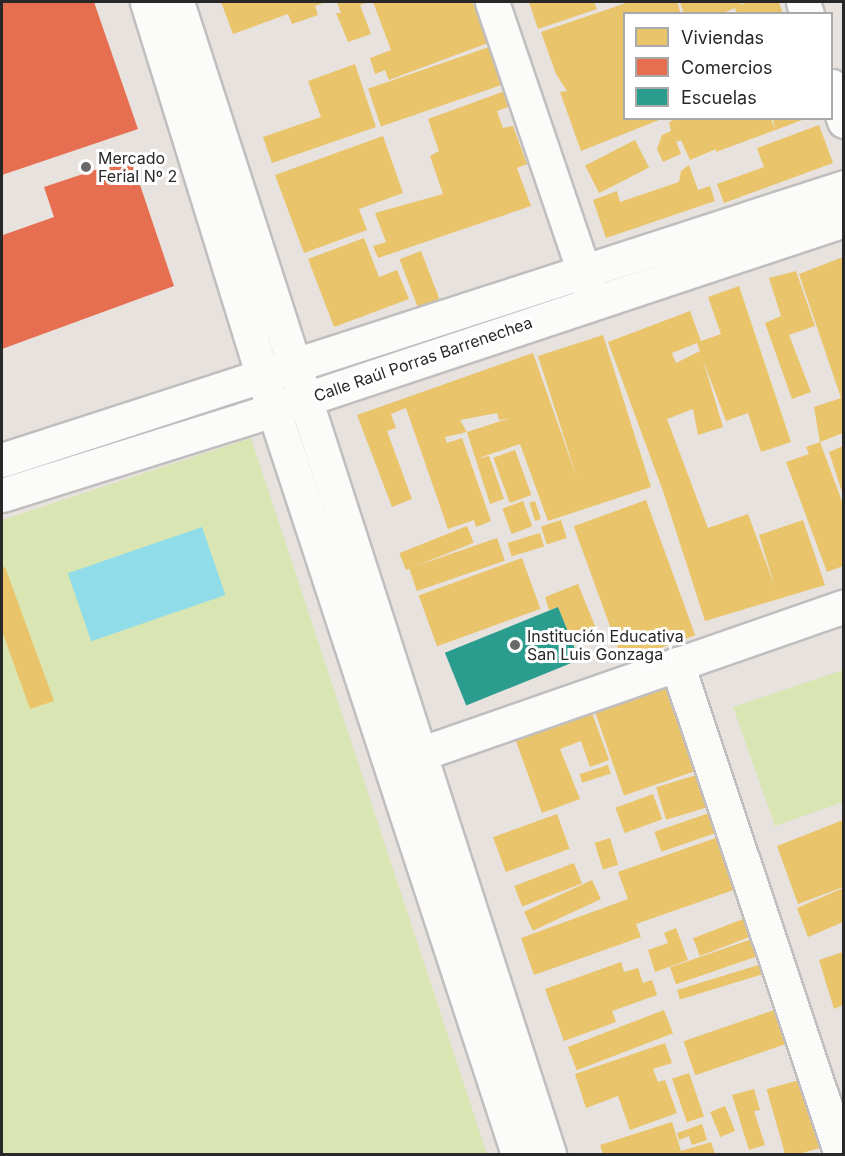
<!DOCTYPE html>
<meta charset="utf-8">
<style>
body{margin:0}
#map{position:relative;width:845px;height:1156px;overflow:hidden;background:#e7e2dd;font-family:Inter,sans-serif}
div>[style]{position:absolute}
.pitch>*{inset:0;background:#d9e6b3}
.water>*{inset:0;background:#90dde9;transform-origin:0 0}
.homes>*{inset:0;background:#e9c46a;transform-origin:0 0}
.shops>*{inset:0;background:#e76f51}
.schools>*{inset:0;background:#2a9d8f;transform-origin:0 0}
.roads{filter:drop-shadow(2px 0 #c0bebf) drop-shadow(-2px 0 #c0bebf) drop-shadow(0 2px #c0bebf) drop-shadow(0 -2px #c0bebf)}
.minor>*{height:33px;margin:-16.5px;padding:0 16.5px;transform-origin:16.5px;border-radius:16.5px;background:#fbfbfa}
.dots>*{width:16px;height:16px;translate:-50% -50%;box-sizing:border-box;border:3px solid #fff;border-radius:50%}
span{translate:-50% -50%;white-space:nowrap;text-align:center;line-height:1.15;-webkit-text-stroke:6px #fff;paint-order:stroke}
.poi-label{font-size:16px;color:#282828}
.left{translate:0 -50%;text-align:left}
.street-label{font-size:16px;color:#282828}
.frame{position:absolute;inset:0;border:3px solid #282828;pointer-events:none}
.legend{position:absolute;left:623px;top:12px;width:210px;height:108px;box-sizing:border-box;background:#fff;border:2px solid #a9a9a9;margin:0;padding:8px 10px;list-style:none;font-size:18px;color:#282828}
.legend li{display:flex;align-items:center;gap:12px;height:30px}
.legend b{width:30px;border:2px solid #a9a9a9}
</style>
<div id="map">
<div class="pitch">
<div style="clip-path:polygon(251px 438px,487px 1154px,2px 1154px,2px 520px)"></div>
<div style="clip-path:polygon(843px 670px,843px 802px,775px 826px,733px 707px)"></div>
</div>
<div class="water">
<div style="left:202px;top:527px;width:72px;height:142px;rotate:71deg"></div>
</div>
<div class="homes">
<div style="clip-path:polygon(221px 2px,325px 2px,315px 6px,318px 15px,292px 24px,288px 14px,233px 34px)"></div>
<div style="clip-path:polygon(337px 2px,370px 2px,360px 5px,371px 34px,348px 42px,336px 13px,341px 13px)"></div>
<div style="clip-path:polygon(373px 2px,473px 3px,488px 43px,389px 80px,385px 70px,375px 74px,370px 58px,391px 50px)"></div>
<div style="clip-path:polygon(529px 2px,594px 2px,597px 9px,538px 29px)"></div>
<div style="clip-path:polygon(629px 2px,677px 2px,681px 14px,624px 14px,624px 118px,659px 120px,581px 151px,560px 92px,567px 91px,556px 74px,541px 32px)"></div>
<div style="clip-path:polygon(680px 2px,740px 2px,742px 5px,745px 2px,779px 2px,783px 14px,737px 14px,735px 8px,721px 14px,684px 14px)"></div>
<div style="left:489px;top:47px;width:40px;height:128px;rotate:71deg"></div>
<div style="clip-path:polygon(355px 64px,376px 127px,272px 163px,263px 137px,321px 117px,308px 81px)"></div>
<div style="clip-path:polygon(505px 91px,511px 106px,497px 111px,503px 128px,513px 126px,527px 164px,517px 168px,531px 206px,378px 258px,373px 246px,386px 242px,375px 213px,443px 194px,430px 156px,439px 151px,428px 119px)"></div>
<div style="clip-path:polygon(678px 118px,771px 118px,775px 130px,773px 118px,805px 119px,716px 152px,716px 149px,690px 160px,681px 140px,677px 142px,674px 136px,681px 154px,663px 162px,657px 149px,662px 135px,671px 131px,669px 122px)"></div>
<div style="clip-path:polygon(819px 125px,833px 163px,724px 203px,717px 184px,764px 167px,757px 148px)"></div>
<div style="clip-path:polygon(383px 136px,403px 193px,359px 209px,367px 230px,304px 253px,275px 175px)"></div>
<div style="left:635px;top:140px;width:31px;height:56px;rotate:63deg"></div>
<div style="clip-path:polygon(689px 165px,698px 190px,710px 186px,715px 201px,606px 238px,593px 200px,617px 191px,620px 202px,679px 182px,681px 171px)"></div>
<div style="clip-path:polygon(364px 238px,379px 277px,397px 270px,409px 299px,334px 327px,308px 259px)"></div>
<div style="left:421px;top:251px;width:53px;height:23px;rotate:69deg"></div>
<div style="clip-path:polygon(843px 257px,843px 433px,820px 442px,843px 504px,843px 566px,827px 572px,786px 462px,809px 454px,806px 447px,820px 442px,814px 407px,841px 398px,799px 274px)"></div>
<div style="clip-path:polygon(796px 271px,815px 326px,789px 335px,811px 392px,792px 399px,765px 323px,781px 316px,769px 278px)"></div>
<div style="clip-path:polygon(evenodd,739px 286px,791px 442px,761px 452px,748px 413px,726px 421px,703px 360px,723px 427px,698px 435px,693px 409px,667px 419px,708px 528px,748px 514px,775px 587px,759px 535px,803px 520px,825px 585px,705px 621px,663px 491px,608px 342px,690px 311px,701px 341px,721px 334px,708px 297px,739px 286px,697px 343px,700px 351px,676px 363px,672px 353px,697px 343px)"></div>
<div style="clip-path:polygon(evenodd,603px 335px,651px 487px,548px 521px,520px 444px,476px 459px,489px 456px,504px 499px,490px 504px,467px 432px,445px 437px,447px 443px,462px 438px,491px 521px,476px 527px,474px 520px,448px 529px,406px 408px,391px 414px,396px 428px,387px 431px,412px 499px,392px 507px,357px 415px,533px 353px,578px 481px,538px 356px,603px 335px,497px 413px,499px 420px,510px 418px,467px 432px,460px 420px,497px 413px)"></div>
<div style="clip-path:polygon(843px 446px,843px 495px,829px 452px)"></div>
<div style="left:515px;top:450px;width:48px;height:23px;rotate:70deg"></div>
<div style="left:646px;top:500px;width:144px;height:77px;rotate:70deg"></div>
<div style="left:523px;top:501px;width:27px;height:22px;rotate:70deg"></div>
<div style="left:535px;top:501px;width:19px;height:6px;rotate:72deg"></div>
<div style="left:561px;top:520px;width:19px;height:21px;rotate:72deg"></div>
<div style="left:467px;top:526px;width:18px;height:73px;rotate:68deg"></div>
<div style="left:540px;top:533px;width:14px;height:34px;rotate:73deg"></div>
<div style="left:497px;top:538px;width:24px;height:93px;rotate:71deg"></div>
<div style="left:522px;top:558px;width:54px;height:110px;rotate:70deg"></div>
<div style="clip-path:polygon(5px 567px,54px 701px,30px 709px,2px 631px,2px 568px)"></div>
<div style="clip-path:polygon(578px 584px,599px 636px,573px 646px,558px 607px,549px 610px,545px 597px)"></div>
<div style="left:674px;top:680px;width:93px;height:85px;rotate:71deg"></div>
<div style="clip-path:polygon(588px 702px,609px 760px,590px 767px,581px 741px,560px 749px,580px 799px,542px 813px,512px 730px)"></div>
<div style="left:608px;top:765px;width:9px;height:30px;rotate:72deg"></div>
<div style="left:703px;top:773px;width:34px;height:49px;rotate:73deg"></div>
<div style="left:653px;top:794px;width:27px;height:40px;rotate:70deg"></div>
<div style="left:715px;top:811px;width:21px;height:64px;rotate:71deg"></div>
<div style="left:557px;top:814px;width:37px;height:68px;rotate:70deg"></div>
<div style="clip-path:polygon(843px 820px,843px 887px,798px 904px,777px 846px)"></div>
<div style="clip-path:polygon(727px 834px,745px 886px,636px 924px,641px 937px,534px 975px,521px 938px,628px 899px,618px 872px)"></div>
<div style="left:610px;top:838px;width:28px;height:16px;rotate:73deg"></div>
<div style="left:574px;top:863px;width:22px;height:64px;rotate:69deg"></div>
<div style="left:592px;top:880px;width:21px;height:75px;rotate:65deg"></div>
<div style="clip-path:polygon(843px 888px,843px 922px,808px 937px,797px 908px)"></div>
<div style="left:751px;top:916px;width:19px;height:62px;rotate:69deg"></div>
<div style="clip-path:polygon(676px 928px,688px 960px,655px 972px,648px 950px,668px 943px,664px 933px)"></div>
<div style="left:758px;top:937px;width:18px;height:93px;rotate:71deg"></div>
<div style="clip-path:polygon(843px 952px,843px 1005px,834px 1009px,819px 960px)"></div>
<div style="clip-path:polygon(621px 962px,624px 972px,638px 968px,643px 983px,652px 980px,657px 995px,612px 1011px,616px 1022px,564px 1041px,545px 989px)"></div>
<div style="left:765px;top:963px;width:10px;height:92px;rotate:73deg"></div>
<div style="left:780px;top:1008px;width:36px;height:102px;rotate:71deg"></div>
<div style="left:664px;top:1010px;width:25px;height:103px;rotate:69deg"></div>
<div style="clip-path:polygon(665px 1043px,672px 1063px,653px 1069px,658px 1082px,665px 1080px,677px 1113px,630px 1130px,618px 1096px,586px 1108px,575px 1074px)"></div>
<div style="left:689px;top:1073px;width:46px;height:18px;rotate:71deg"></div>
<div style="left:806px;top:1078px;width:71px;height:41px;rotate:74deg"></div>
<div style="clip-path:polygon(754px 1089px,760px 1110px,754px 1111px,765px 1145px,749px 1150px,732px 1095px)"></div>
<div style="left:725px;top:1106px;width:27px;height:16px;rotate:68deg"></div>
<div style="clip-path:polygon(672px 1122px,681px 1151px,711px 1142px,715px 1154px,603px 1154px,600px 1145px)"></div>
<div style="clip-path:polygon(702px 1124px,707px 1140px,692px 1145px,689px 1136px,679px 1140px,677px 1133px)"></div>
</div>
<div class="shops">
<div style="clip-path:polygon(2px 2px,94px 2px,138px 129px,2px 175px)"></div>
<div style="clip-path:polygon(131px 158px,174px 286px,2px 349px,2px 231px,3px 235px,54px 217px,44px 187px)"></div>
</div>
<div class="schools">
<div style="left:558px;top:607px;width:57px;height:122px;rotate:68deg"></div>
</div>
<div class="roads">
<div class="minor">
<div style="left:147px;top:2px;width:393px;rotate:72.8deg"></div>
<div style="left:263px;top:377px;width:818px;rotate:71.83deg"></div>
<div style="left:177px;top:2px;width:1211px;rotate:72.1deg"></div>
<div style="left:492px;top:2px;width:306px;rotate:71.2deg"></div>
<div style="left:803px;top:2px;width:13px;rotate:72deg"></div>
<div style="left:832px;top:86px;width:37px;rotate:71deg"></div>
<div style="left:2px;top:460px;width:885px;rotate:-17.96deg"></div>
<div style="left:2px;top:495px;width:284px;rotate:-17.4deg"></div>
<div style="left:273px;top:410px;width:602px;rotate:-18.4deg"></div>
<div style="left:677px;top:664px;width:517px;rotate:71.49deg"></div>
<div style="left:397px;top:762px;width:473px;rotate:-19.2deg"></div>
</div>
</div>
<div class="dots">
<div style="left:86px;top:167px;background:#6b6967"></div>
<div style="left:515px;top:645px;background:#6b6967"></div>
</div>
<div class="poi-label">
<span class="left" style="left:98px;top:167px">Mercado<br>Ferial Nº 2</span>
<span class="left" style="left:527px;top:645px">Institución Educativa<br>San Luis Gonzaga</span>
</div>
<div class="street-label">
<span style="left:423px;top:359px;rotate:-19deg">Calle Raúl Porras Barrenechea</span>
</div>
<div class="frame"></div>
<ul class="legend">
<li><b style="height:16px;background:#e9c46a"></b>Viviendas</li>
<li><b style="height:16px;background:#e76f51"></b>Comercios</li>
<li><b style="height:16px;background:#2a9d8f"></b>Escuelas</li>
</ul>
</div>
